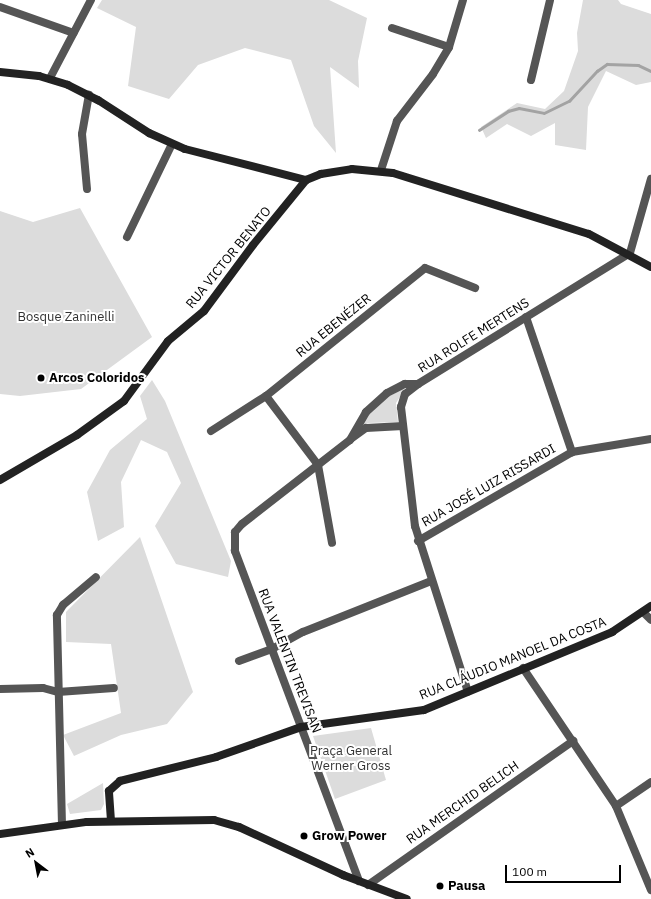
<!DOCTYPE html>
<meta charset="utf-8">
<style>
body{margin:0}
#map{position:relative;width:651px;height:899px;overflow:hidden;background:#fff;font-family:"IBM Plex Sans",sans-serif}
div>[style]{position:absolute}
.green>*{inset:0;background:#dcdcdc}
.stream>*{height:2.5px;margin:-1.25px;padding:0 1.25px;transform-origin:1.25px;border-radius:1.25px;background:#a3a3a3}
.street>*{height:8px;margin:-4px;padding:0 4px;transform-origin:4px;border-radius:4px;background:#555}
.secondary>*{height:8px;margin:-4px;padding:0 4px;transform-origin:4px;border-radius:4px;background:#222}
.dots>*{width:11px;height:11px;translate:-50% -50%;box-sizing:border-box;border:2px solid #fff;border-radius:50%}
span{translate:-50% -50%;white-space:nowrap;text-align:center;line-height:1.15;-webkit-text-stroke:4px #fff;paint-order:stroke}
.street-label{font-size:13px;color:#000}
.park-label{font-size:13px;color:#333}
.poi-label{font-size:13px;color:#000;font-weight:700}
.left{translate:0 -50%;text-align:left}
.north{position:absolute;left:16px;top:843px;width:40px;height:40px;-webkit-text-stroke:3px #fff;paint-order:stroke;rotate:328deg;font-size:11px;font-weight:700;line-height:16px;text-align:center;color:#000}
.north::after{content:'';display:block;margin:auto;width:14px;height:18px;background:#000;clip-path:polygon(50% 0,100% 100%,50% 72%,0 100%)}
.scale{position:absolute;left:505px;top:865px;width:116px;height:18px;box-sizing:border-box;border:2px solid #000;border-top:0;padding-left:5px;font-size:12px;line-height:14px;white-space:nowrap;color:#000;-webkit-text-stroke:3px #fff;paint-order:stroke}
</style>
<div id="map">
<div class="green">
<div style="clip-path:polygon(102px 0,329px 0,367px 18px,358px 61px,359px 88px,330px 67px,336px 153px,314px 126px,291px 60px,245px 48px,198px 65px,169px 99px,128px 86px,136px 27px,97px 8px)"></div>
<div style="clip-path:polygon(583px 0,618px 0,621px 4px,651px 14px,651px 82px,636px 85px,606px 71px,588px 107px,586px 150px,555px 145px,555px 123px,531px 136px,507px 124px,486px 138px,481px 127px,517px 103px,545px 109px,564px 91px,578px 51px,577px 33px)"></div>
<div style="clip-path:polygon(80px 208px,152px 337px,81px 389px,20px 396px,0 394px,0 211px,33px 222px)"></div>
<div style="clip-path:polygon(152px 380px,165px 401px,231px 561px,228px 577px,176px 564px,155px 526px,181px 483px,167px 452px,141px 440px,121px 482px,124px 527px,98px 541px,87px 492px,110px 450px,147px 419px,140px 396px)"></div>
<div style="clip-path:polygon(401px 389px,405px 389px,396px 403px,398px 422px,368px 423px,358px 427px,379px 403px)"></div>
<div style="clip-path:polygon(140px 537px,193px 692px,167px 724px,121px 735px,74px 756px,63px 735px,121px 713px,111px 644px,66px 642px,66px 612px)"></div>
<div style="clip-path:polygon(371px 728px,386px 780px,335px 799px,313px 736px)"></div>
<div style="clip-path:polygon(103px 783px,104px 804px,101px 810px,70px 814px,67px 804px)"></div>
</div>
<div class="stream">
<div style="left:479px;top:130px;width:35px;rotate:-33deg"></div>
<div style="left:508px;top:111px;width:11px;rotate:-15deg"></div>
<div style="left:519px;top:108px;width:25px;rotate:11deg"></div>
<div style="left:544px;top:113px;width:28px;rotate:-26deg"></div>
<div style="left:569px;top:101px;width:41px;rotate:-47deg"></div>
<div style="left:597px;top:71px;width:12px;rotate:-35deg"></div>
<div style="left:607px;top:64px;width:31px;rotate:2deg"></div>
<div style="left:638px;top:65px;width:14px;rotate:25deg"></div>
</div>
<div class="street">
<div style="left:0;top:7px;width:78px;rotate:19.4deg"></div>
<div style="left:392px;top:28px;width:60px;rotate:18.4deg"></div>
<div style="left:50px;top:78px;width:88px;rotate:-62.3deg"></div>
<div style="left:531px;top:80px;width:82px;rotate:-76.6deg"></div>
<div style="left:381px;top:170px;width:52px;rotate:-71.9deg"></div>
<div style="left:397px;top:121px;width:59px;rotate:-52.5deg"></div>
<div style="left:433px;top:74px;width:31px;rotate:-59deg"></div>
<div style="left:449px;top:47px;width:49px;rotate:-73.4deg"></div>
<div style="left:87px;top:189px;width:55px;rotate:-95.2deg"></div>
<div style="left:82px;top:134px;width:40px;rotate:-80deg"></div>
<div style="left:127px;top:237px;width:103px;rotate:-64.2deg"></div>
<div style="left:526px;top:317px;width:143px;rotate:71.2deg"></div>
<div style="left:418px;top:384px;width:16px;rotate:142deg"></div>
<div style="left:405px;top:394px;width:14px;rotate:107deg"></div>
<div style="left:401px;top:407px;width:120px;rotate:83.3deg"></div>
<div style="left:415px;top:526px;width:174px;rotate:72.3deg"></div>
<div style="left:266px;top:396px;width:86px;rotate:53deg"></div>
<div style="left:318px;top:465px;width:79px;rotate:79.8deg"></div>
<div style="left:211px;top:431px;width:65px;rotate:-32.5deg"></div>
<div style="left:266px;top:396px;width:204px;rotate:-38.8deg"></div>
<div style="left:425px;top:268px;width:54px;rotate:21.8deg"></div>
<div style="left:352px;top:438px;width:17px;rotate:-36deg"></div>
<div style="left:366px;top:428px;width:37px;rotate:-3deg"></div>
<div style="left:418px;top:541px;width:178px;rotate:-30deg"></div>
<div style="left:572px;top:452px;width:80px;rotate:-9.3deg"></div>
<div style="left:643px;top:612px;width:11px;rotate:45deg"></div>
<div style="left:239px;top:661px;width:35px;rotate:-20deg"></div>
<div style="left:272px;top:649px;width:35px;rotate:-29deg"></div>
<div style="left:303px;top:632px;width:138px;rotate:-21.7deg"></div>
<div style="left:523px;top:668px;width:166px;rotate:56deg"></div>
<div style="left:616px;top:806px;width:91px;rotate:67.4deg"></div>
<div style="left:0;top:689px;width:43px;rotate:-1.3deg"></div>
<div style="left:43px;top:688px;width:16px;rotate:15deg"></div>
<div style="left:58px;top:692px;width:56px;rotate:-4.1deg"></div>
<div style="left:616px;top:806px;width:42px;rotate:-34.4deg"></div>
<div style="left:62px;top:825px;width:210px;rotate:-91.4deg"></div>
<div style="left:57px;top:615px;width:12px;rotate:-59deg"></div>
<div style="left:63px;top:605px;width:43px;rotate:-40.3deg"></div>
<div style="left:359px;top:881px;width:353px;rotate:-110.6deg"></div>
<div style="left:235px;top:551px;width:19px;rotate:-90deg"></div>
<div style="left:235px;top:532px;width:11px;rotate:-49deg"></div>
<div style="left:242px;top:524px;width:137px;rotate:-37.9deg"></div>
<div style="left:350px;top:440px;width:32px;rotate:-60deg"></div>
<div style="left:366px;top:412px;width:28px;rotate:-42deg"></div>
<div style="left:387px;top:393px;width:20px;rotate:-27deg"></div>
<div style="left:405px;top:384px;width:13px"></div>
<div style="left:418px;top:384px;width:249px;rotate:-31.7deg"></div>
<div style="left:630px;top:253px;width:77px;rotate:-74.2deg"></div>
<div style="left:368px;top:885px;width:251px;rotate:-35.1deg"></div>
</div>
<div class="secondary">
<div style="left:0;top:72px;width:39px;rotate:6deg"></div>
<div style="left:39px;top:76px;width:30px;rotate:17deg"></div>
<div style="left:68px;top:85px;width:34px;rotate:27deg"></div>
<div style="left:98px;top:100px;width:61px;rotate:32.9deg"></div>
<div style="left:149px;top:133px;width:39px;rotate:24deg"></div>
<div style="left:185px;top:149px;width:125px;rotate:14.4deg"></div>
<div style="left:306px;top:180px;width:16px;rotate:-22deg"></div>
<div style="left:321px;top:174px;width:31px;rotate:-9deg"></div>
<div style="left:352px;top:169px;width:41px;rotate:5.6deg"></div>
<div style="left:393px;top:173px;width:205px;rotate:17.3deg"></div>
<div style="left:589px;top:234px;width:70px;rotate:28deg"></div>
<div style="left:0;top:480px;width:89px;rotate:-30.3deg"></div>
<div style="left:77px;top:435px;width:58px;rotate:-35.9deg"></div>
<div style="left:124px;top:401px;width:74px;rotate:-53.7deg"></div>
<div style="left:168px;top:341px;width:47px;rotate:-39.8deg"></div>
<div style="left:204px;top:311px;width:82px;rotate:-53.4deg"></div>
<div style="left:253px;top:245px;width:84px;rotate:-50.8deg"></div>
<div style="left:111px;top:821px;width:30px;rotate:-94deg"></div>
<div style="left:109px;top:791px;width:15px;rotate:-42deg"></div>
<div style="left:120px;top:781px;width:99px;rotate:-14deg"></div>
<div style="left:216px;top:757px;width:90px;rotate:-19.4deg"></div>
<div style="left:301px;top:727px;width:124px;rotate:-7.9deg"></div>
<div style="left:424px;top:710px;width:204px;rotate:-22.5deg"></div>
<div style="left:612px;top:632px;width:47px;rotate:-33.7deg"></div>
<div style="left:0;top:834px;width:88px;rotate:-7.9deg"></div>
<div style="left:87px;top:822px;width:127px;rotate:-0.9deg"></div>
<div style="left:214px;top:820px;width:26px;rotate:16deg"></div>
<div style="left:239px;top:827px;width:115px;rotate:24.8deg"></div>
<div style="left:343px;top:875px;width:68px;rotate:20.6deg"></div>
</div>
<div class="dots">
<div style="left:41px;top:378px;background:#000"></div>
<div style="left:304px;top:836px;background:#000"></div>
<div style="left:440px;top:886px;background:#000"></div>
</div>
<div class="street-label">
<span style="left:229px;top:258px;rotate:-51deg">RUA VICTOR BENATO</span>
<span style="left:334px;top:326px;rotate:-39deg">RUA EBENÉZER</span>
<span style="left:474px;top:336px;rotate:-32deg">RUA ROLFE MERTENS</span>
<span style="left:489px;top:486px;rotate:-30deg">RUA JOSÉ LUIZ RISSARDI</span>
<span style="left:513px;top:659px;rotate:-22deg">RUA CLÁUDIO MANOEL DA COSTA</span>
<span style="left:289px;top:661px;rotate:69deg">RUA VALENTIN TREVISAN</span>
<span style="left:463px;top:803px;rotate:-35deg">RUA MERCHID BELICH</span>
</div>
<div class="park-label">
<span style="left:66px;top:317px">Bosque Zaninelli</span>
<span style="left:351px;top:759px">Praça General<br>Werner Gross</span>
</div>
<div class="poi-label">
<span class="left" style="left:49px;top:378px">Arcos Coloridos</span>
<span class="left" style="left:312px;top:836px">Grow Power</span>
<span class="left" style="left:448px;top:886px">Pausa</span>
</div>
<div class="north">N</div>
<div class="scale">100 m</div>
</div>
